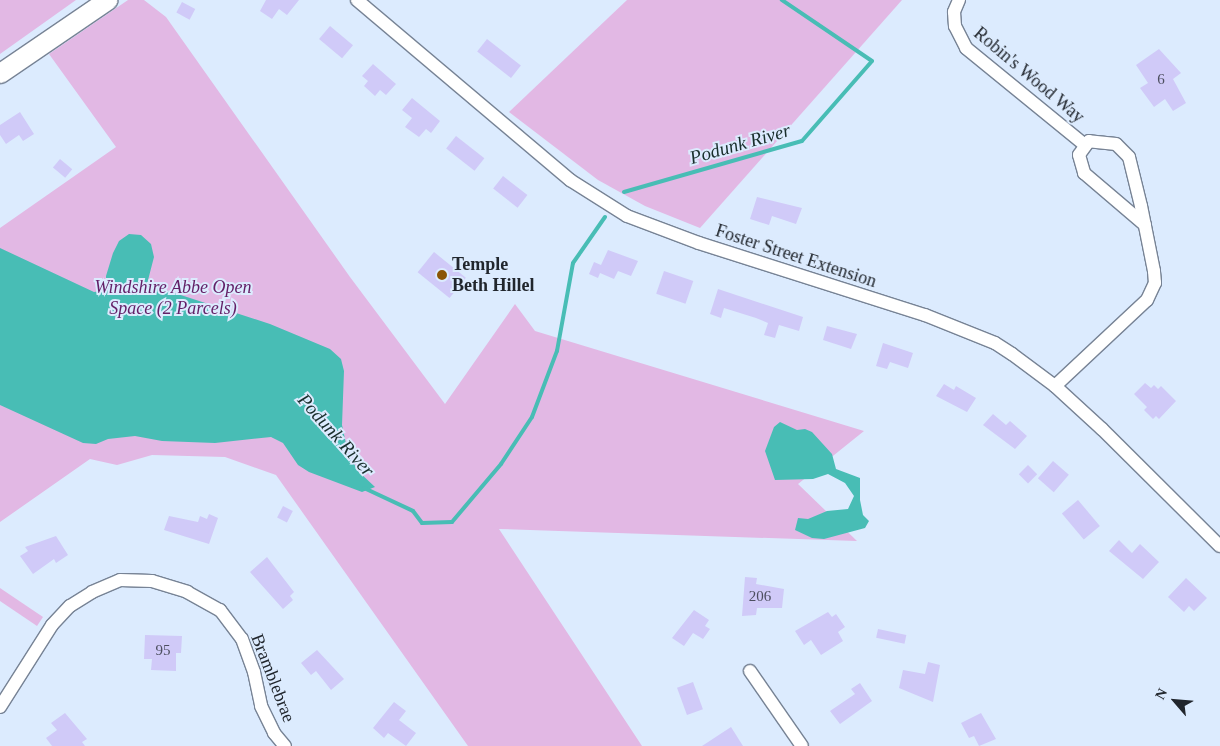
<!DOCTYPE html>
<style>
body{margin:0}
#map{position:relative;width:1220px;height:746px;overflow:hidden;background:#dcebfe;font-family:"Times New Roman",serif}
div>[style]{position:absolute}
.green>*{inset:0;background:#e2b8e4}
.water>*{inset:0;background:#48bdb5}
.stream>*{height:4px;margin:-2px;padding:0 2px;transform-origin:2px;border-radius:2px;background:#48bdb5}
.building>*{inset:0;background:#d0caf8;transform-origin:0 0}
.roads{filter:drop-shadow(1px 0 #778395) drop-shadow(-1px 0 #778395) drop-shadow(0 1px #778395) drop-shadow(0 -1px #778395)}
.street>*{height:12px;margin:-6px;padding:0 6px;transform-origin:6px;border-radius:6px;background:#fff}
.secondary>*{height:19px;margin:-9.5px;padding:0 9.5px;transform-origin:9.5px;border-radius:9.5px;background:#fff}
.dots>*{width:14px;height:14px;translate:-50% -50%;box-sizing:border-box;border:2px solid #dcebfe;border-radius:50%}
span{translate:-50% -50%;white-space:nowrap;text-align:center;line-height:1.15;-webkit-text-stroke:4px #dcebfe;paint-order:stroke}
.number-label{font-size:15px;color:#4d4f60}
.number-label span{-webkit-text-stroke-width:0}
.street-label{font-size:18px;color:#21262d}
.poi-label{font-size:18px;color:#21262d;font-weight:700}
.left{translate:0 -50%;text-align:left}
.park-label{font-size:18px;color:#631f67;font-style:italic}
.water-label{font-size:19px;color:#192e2c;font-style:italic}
.north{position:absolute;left:1150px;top:676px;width:50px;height:50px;-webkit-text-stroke:4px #dcebfe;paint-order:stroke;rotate:297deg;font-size:14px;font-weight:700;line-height:20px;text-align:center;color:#21262d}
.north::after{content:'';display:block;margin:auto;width:18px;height:22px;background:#21262d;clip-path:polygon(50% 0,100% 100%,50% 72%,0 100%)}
</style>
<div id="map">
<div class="green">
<div style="clip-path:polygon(0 0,76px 0,0 54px)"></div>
<div style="clip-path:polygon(128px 0,144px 0,166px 17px,350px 277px,445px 404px,515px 304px,535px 331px,864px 431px,798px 484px,857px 541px,499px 529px,642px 746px,468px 746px,276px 475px,225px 457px,152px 455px,117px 465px,90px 459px,0 522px,0 228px,116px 147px,49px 54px)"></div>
<div style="clip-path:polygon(627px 0,902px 0,700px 228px,645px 206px,598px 180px,509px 112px)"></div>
<div style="clip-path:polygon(0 588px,43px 617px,37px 626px,0 601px)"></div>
</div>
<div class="water">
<div style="clip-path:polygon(129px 234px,141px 235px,151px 244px,154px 257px,147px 284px,270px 324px,330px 349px,341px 359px,344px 371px,342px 425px,348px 453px,358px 471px,375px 487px,362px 492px,309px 472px,298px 465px,283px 443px,271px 437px,215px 443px,162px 441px,135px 436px,108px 439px,96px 444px,83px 443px,0 405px,0 248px,94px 292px,106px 290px,106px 276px,113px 253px,119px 241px)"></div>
<div style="clip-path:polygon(780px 422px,797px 430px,805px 429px,812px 432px,832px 454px,836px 469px,860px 478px,860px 500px,863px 515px,869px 521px,865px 528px,824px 539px,812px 538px,795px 530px,798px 518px,808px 519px,827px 511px,848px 509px,854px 496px,845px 483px,828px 474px,813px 479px,775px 480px,765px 451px,774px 427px)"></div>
</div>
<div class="stream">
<div style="left:624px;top:192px;width:185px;rotate:-16deg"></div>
<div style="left:802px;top:141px;width:106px;rotate:-48.8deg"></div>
<div style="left:872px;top:61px;width:109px;rotate:-145.9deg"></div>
<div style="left:364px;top:488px;width:54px;rotate:25.1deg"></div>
<div style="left:413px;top:511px;width:15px;rotate:53deg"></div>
<div style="left:422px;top:523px;width:30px;rotate:-2deg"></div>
<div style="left:452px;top:522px;width:76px;rotate:-49.8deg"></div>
<div style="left:501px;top:464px;width:56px;rotate:-56.6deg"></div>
<div style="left:532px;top:417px;width:71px;rotate:-69.3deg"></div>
<div style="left:557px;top:351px;width:89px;rotate:-79.7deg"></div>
<div style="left:573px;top:263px;width:56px;rotate:-55.2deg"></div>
</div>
<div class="building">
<div style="clip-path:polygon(266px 0,299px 0,287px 15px,279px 9px,272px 19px,260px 11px)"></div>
<div style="left:182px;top:2px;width:15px;height:12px;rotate:28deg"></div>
<div style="left:330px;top:26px;width:30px;height:17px;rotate:40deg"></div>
<div style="left:487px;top:39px;width:43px;height:16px;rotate:38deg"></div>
<div style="clip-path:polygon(1159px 49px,1181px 73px,1173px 79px,1186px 103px,1173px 111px,1165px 99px,1154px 107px,1140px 88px,1148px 83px,1136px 65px)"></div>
<div style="clip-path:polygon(373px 64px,396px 84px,386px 95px,380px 90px,375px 96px,364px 86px,368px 81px,362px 76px)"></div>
<div style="clip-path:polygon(412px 98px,440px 121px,431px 133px,426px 129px,419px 137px,405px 127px,412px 118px,402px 110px)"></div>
<div style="clip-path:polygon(20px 112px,34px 134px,23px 141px,19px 135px,6px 144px,0 135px,0 125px)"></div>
<div style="left:456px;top:136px;width:36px;height:16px;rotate:38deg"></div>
<div style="left:60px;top:159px;width:16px;height:11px;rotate:40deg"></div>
<div style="left:503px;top:176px;width:31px;height:16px;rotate:38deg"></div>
<div style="clip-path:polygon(757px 197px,802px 208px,796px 224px,772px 216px,769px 225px,750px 219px)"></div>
<div style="clip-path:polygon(608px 250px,638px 261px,631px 276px,618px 271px,614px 279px,600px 273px,598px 278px,589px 274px,594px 262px,601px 265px)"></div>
<div style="left:434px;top:252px;width:41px;height:26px;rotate:39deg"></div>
<div style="left:664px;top:271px;width:31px;height:24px;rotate:19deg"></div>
<div style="clip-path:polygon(718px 289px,803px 317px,799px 331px,779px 325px,775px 338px,764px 335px,768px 323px,756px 318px,724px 308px,721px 318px,710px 314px)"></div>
<div style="clip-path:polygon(827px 326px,857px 334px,851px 349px,823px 340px)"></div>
<div style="clip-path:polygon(883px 343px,913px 353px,908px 368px,890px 362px,887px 369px,876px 366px)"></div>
<div style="clip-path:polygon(1145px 383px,1151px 388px,1154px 385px,1158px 389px,1161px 386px,1176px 401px,1159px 419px,1156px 416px,1153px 419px,1144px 410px,1147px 407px,1134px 394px)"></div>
<div style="clip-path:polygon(944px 384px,954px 390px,956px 386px,976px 398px,967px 412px,936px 396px)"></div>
<div style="clip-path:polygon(993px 414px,1006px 425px,1010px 421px,1027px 436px,1015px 449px,983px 425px)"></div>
<div style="left:1053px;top:461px;width:21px;height:23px;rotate:41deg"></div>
<div style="left:1028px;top:465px;width:13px;height:13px;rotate:45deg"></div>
<div style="left:1078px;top:500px;width:34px;height:21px;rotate:50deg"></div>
<div style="left:283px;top:506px;width:11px;height:13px;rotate:27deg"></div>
<div style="clip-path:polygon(209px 514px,218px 518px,209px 544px,164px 530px,169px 516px,198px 522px,200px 516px,207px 519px)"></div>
<div style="clip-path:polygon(56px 536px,68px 555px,56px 563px,54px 559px,33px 574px,20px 556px,28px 551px,25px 547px)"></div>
<div style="clip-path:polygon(1119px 540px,1132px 553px,1140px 544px,1159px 562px,1143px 579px,1109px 551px)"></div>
<div style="clip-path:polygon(267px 557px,294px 592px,290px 596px,293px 600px,283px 609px,250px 572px)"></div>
<div style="clip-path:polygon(745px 577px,757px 578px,756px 584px,784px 589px,782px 608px,757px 608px,756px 615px,742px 616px)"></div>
<div style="clip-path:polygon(1186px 578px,1207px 598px,1194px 611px,1189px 606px,1184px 612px,1168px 597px)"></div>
<div style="clip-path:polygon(694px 610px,709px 620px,705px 626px,710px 629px,703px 639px,693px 633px,684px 646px,672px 638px)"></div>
<div style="clip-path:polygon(828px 612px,832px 617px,836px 614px,845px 627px,838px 632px,843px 641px,821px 655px,811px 640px,804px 645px,795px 631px)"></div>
<div style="left:878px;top:629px;width:29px;height:9px;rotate:12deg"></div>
<div style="clip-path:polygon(145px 635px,182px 636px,181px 653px,176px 653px,176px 671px,151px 670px,152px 659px,144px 659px)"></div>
<div style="clip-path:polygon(317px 650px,344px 679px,331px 690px,316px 671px,311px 675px,301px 663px)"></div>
<div style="clip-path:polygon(928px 662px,940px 665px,933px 702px,899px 688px,903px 670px,925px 674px)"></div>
<div style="left:693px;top:682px;width:29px;height:17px;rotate:70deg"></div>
<div style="clip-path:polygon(860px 683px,872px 701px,840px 724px,830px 711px,855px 694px,851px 689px)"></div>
<div style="clip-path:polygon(394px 702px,406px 711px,399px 720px,416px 733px,406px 746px,388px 733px,384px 738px,373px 728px)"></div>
<div style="clip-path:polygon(65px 713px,87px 739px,82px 742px,85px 746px,52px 746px,46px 738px,57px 730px,51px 723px)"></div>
<div style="clip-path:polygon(981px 713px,996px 739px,979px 746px,974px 736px,969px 738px,961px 723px)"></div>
<div style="clip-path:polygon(731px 727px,743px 746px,702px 746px)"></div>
</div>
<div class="roads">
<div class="street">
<div style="left:357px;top:0;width:279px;rotate:40.2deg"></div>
<div style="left:570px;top:180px;width:67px;rotate:32.3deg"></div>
<div style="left:627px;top:216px;width:77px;rotate:20.6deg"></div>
<div style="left:699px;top:243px;width:237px;rotate:17.7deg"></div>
<div style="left:925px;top:315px;width:75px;rotate:21.8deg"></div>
<div style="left:995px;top:343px;width:20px;rotate:33deg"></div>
<div style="left:1012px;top:354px;width:54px;rotate:36.7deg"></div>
<div style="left:1055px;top:386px;width:64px;rotate:42.5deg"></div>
<div style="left:1102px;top:429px;width:166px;rotate:44.8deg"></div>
<div style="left:959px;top:0;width:13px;rotate:113deg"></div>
<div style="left:954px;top:12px;width:14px;rotate:86deg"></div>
<div style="left:955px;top:26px;width:25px;rotate:63deg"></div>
<div style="left:966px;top:48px;width:154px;rotate:39.2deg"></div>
<div style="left:1055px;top:386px;width:126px;rotate:-43.1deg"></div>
<div style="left:1147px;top:300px;width:19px;rotate:-65deg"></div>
<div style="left:1155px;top:283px;width:12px;rotate:-95deg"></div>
<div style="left:1154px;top:271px;width:66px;rotate:-101.3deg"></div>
<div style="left:1141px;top:206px;width:50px;rotate:-103.8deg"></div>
<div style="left:1129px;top:157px;width:18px;rotate:-135deg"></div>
<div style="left:1116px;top:144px;width:27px;rotate:-174deg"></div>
<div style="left:1089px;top:141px;width:17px;rotate:126deg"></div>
<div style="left:1079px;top:155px;width:19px;rotate:74deg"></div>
<div style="left:1084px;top:173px;width:80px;rotate:40.4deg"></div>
<div style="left:750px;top:671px;width:91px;rotate:55.3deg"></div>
<div style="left:0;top:707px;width:97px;rotate:-57.6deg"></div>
<div style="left:52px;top:625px;width:26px;rotate:-47deg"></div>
<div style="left:70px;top:606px;width:26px;rotate:-32deg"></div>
<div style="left:92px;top:592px;width:30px;rotate:-23deg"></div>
<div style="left:120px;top:580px;width:32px;rotate:2deg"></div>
<div style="left:152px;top:581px;width:37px;rotate:17deg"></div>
<div style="left:187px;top:592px;width:38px;rotate:29deg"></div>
<div style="left:220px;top:610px;width:36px;rotate:53deg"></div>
<div style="left:242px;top:639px;width:35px;rotate:70deg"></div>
<div style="left:254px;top:672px;width:35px;rotate:78deg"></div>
<div style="left:261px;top:706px;width:30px;rotate:64deg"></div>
<div style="left:274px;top:733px;width:17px;rotate:50deg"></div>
</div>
<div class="secondary">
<div style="left:0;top:73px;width:130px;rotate:-34.3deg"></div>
</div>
</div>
<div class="dots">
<div style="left:442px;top:275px;background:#8b5405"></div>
</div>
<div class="number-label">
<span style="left:1161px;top:80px">6</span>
<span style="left:760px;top:597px">206</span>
<span style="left:163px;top:651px">95</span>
</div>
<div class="street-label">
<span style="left:1029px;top:75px;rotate:40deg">Robin's Wood Way</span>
<span style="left:796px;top:256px;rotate:18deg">Foster Street Extension</span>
<span style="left:273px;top:678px;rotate:69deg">Bramblebrae</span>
</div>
<div class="poi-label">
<span class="left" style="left:452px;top:275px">Temple<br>Beth Hillel</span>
</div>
<div class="park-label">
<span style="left:173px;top:298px">Windshire Abbe Open<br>Space (2 Parcels)</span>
</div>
<div class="water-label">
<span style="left:740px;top:144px;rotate:-16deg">Podunk River</span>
<span style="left:336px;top:435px;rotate:48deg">Podunk River</span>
</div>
<div class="north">N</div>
</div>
